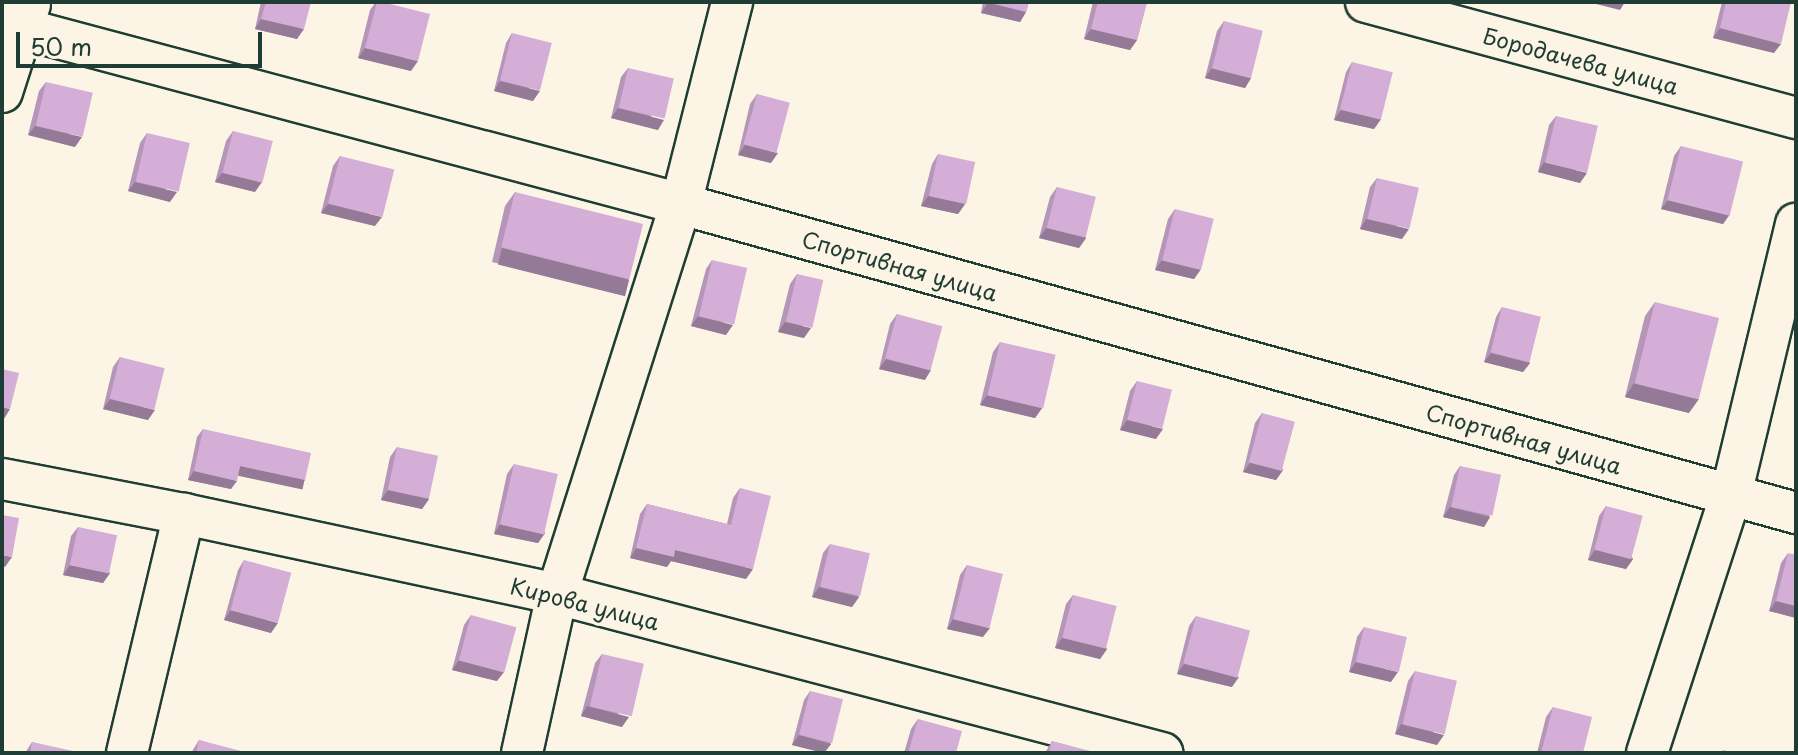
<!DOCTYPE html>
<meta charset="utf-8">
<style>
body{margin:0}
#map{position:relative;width:1798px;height:755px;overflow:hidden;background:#fcf5e5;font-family:"Playpen Sans",sans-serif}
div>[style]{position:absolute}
.roads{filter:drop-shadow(2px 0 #1f3d34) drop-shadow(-2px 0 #1f3d34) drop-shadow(0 2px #1f3d34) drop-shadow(0 -2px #1f3d34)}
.minor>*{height:40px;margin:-20px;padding:0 20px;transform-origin:20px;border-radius:20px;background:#fcf5e5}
.wall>*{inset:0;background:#b696b8}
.shaded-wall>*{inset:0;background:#947a96;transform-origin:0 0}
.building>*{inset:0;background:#d4aed6;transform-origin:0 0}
span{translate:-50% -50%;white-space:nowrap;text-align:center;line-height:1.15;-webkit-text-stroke:6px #fcf5e5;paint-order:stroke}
.street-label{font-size:22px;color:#1f3d34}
.frame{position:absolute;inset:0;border:4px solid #1f3d34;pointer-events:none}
.scale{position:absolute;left:16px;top:32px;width:246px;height:36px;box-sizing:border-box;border:4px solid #1f3d34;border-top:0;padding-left:10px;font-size:24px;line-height:28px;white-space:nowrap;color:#1f3d34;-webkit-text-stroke:6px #fcf5e5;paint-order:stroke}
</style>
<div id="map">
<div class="roads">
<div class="minor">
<div style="left:1366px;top:2px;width:445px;rotate:15.1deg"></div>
<div style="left:2px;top:23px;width:703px;rotate:14.93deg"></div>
<div style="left:681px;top:204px;width:1157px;rotate:15.49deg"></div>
<div style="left:2px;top:92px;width:92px;rotate:-72.3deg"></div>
<div style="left:2px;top:479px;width:185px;rotate:10.9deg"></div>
<div style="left:184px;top:514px;width:381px;rotate:12.1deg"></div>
<div style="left:557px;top:594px;width:626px;rotate:14.72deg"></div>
<div style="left:127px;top:753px;width:246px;rotate:-76.6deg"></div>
<div style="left:522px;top:753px;width:163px;rotate:-77.6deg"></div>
<div style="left:557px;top:594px;width:409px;rotate:-72.4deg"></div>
<div style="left:681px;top:204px;width:208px;rotate:-75.8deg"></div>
<div style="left:1647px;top:753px;width:271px;rotate:-72deg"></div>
<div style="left:1731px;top:495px;width:279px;rotate:-76.5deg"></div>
</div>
</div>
<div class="wall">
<div style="clip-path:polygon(261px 2px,311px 2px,297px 39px,255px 29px)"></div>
<div style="clip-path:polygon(376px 2px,411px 71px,358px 58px,370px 10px)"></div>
<div style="clip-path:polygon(983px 2px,1029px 2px,1026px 12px,1020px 22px,981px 13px)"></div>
<div style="clip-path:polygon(1093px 2px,1147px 2px,1137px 40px,1130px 50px,1084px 39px)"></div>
<div style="clip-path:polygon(1722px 2px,1791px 2px,1774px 53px,1713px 38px)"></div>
<div style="clip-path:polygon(1224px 21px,1251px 78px,1245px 88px,1205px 78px,1217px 31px)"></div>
<div style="clip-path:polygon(512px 33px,533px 101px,494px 91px,506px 43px)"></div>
<div style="clip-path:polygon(1352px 62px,1381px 119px,1374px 129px,1334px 120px,1346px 72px)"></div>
<div style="clip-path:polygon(628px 68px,658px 130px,611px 118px,621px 77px)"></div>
<div style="clip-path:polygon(46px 82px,75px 147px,28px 135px,39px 91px)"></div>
<div style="clip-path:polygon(757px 94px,771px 163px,738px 155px,750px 104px)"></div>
<div style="clip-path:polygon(1556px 116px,1580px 183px,1538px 172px,1549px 125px)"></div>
<div style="clip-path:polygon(233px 131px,255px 192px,215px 182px,226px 141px)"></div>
<div style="clip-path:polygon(147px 133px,170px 202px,128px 191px,140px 143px)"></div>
<div style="clip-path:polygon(1681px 146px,1730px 214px,1723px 224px,1661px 209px,1674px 156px)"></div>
<div style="clip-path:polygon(938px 154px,965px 204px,958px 214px,921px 206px,932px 164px)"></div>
<div style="clip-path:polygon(340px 156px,375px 226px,321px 213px,333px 166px)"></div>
<div style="clip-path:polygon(1377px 178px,1402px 239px,1360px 229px,1370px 187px)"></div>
<div style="clip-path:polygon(1057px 187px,1086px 238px,1079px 248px,1039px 238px,1050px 197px)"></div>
<div style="clip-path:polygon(515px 192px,629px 279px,619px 293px,492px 262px,505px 206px)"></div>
<div style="clip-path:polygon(1175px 209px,1201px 269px,1194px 279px,1155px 270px,1168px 219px)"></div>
<div style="clip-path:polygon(712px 260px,726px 335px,691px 326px,706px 269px)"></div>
<div style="clip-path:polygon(797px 274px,804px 338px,778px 332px,790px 284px)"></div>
<div style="clip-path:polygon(1655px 302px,1689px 413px,1625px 397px,1645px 316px)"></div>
<div style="clip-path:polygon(1502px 307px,1530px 363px,1523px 372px,1484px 362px,1496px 317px)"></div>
<div style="clip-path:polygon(897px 314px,925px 380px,879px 369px,890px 324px)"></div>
<div style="clip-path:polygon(1000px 342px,1042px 408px,1035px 418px,980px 405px,993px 352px)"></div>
<div style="clip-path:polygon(120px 357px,148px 420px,103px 409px,113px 367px)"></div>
<div style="clip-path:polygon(1137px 381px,1156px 439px,1120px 430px,1130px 391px)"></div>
<div style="clip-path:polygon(1262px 413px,1283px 470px,1276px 480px,1243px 472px,1255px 423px)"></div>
<div style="clip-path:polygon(203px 429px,305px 480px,299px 488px,238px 475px,231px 489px,188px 480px,197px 437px)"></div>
<div style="clip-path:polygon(397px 447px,429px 499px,422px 509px,381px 500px,390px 457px)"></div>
<div style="clip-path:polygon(514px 464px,545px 533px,538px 543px,494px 534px,507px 474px)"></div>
<div style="clip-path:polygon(1460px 466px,1490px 517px,1484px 527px,1443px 517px,1454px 475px)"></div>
<div style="clip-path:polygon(740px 488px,746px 579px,671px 561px,667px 567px,630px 558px,640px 514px,647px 504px,727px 524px,733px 498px)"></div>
<div style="clip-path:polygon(1606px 506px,1633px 559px,1626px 569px,1588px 560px,1599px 516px)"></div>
<div style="clip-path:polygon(78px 527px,110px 573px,103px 583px,63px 575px,71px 536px)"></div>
<div style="clip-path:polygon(830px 544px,859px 597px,852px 607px,812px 597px,823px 553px)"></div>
<div style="clip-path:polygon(1788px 553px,1796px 618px,1769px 611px,1781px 563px)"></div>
<div style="clip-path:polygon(244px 560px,271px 633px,224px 620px,238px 570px)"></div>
<div style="clip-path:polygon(967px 565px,983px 637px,947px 629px,960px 575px)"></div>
<div style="clip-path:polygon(1073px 595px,1107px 649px,1100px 659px,1055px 648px,1066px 604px)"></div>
<div style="clip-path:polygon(471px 615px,497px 681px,452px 670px,464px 625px)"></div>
<div style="clip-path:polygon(1196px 616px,1232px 687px,1177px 674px,1189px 626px)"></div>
<div style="clip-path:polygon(1364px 627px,1391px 682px,1349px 672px,1357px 637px)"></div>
<div style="clip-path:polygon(602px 654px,622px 727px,581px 716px,595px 663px)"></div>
<div style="clip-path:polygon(1415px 671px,1437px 745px,1395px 734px,1408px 681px)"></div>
<div style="clip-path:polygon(810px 691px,831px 744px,824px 753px,792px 745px,804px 700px)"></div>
<div style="clip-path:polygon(1553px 707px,1583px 753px,1537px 753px,1546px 717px)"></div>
<div style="clip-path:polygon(918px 719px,956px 753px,904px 753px,911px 729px)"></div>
<div style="clip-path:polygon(199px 740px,240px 753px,191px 753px)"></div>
<div style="clip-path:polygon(1052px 741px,1094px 753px,1045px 753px)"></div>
<div style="clip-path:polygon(32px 742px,72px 753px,25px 753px)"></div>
</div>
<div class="shaded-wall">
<div style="clip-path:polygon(1588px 2px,1625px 2px,1620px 10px)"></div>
<div style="clip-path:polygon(988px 3px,1026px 12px,1020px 22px,981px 13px)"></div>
<div style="clip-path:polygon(261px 19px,304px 29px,297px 39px,255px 29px)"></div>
<div style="clip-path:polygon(1720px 28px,1781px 44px,1774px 53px,1713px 38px)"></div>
<div style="clip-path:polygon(1091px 29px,1137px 40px,1130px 50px,1084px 39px)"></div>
<div style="clip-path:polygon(365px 48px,418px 61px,411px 71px,358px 58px)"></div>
<div style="clip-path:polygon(1212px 68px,1251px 78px,1245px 88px,1205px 78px)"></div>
<div style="clip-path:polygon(500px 81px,540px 91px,533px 101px,494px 91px)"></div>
<div style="clip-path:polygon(618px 108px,664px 120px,658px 130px,611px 118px)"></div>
<div style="clip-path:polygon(1341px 110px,1381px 119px,1374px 129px,1334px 120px)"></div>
<div style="clip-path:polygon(35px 126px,82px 137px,75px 147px,28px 135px)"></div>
<div style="clip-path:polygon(745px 145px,778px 153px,771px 163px,738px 155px)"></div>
<div style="clip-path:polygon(1544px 162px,1587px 173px,1580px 183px,1538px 172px)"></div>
<div style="clip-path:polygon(222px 173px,262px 182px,255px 192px,215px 182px)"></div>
<div style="clip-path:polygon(135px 182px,177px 192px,170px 202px,128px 191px)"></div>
<div style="clip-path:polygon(928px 196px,965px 204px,958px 214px,921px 206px)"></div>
<div style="clip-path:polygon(1668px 200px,1730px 214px,1723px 224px,1661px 209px)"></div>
<div style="clip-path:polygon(328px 204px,382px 217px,375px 226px,321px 213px)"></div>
<div style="clip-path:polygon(1366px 219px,1409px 229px,1402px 239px,1360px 229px)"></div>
<div style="clip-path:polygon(1046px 228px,1086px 238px,1079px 248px,1039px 238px)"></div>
<div style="left:502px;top:248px;width:131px;height:17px;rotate:14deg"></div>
<div style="clip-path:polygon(1162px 260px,1201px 269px,1194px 279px,1155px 270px)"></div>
<div style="clip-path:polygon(698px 316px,733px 325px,726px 335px,691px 326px)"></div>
<div style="clip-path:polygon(785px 322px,811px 328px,804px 338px,778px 332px)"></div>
<div style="clip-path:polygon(1491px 353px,1530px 363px,1523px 372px,1484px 362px)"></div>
<div style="clip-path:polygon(886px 359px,931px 370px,925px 380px,879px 369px)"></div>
<div style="clip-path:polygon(1634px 383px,1699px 399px,1689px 413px,1625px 397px)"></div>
<div style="clip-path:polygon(987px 395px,1042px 408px,1035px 418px,980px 405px)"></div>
<div style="clip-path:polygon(110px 399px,155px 410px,148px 420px,103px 409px)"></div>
<div style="clip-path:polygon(2px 407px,10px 409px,4px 419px,2px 418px)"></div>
<div style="clip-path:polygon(1127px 420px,1163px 429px,1156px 439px,1120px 430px)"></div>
<div style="clip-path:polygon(1250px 463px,1283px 470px,1276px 480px,1243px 472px)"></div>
<div style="left:240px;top:466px;width:66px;height:10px;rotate:12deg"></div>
<div style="clip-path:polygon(194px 471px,237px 481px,231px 489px,188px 480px)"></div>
<div style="clip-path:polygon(388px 490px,429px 499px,422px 509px,381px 500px)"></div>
<div style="clip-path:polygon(1450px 507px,1490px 517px,1484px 527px,1443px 517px)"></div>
<div style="clip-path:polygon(500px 524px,545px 533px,538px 543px,494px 534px)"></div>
<div style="clip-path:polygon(636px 548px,675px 550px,753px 569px,746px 579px,671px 561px,667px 567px,630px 558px)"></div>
<div style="clip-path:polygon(1595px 550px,1633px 559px,1626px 569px,1588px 560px)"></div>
<div style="clip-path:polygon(2px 555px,12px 557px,5px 567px,2px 566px)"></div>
<div style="clip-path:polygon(70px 565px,110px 573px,103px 583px,63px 575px)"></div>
<div style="clip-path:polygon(819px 587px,859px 597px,852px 607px,812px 597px)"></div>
<div style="clip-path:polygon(1776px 601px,1796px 606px,1796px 618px,1769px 611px)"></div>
<div style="clip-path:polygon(231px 610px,278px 623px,271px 633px,224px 620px)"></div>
<div style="clip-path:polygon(953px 619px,990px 628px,983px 637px,947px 629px)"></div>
<div style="clip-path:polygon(1062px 638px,1107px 649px,1100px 659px,1055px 648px)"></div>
<div style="clip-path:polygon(459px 660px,504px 672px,497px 681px,452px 670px)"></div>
<div style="clip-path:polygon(1356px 662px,1398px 672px,1391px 682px,1349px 672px)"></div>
<div style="clip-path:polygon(1184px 664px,1239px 677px,1232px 687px,1177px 674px)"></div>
<div style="clip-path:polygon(587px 706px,629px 717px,622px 727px,581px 716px)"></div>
<div style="clip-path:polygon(1401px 724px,1444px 735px,1437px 745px,1395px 734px)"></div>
<div style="clip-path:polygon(799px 735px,831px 744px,824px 753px,792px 745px)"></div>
</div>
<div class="building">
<div style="clip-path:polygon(266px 2px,311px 2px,304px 29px,261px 19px)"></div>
<div style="clip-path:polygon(377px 2px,382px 2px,430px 14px,418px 61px,365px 48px)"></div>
<div style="clip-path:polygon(988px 2px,1029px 2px,1026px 12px)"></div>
<div style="clip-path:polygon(1098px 2px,1147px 2px,1137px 40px,1091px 29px)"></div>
<div style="clip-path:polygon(1726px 2px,1791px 2px,1781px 44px,1720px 28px)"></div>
<div style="left:1224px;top:21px;width:40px;height:49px;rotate:14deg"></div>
<div style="left:512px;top:33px;width:41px;height:49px;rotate:14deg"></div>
<div style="left:1352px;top:62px;width:42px;height:49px;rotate:14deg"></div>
<div style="left:628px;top:68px;width:47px;height:41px;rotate:13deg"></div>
<div style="left:46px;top:82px;width:48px;height:45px;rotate:13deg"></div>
<div style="left:757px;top:94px;width:34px;height:52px;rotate:15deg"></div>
<div style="left:1556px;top:116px;width:43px;height:48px;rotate:13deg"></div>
<div style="left:233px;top:131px;width:41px;height:43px;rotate:14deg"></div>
<div style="left:147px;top:133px;width:44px;height:50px;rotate:13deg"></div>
<div style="left:1681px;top:146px;width:64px;height:56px;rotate:14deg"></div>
<div style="left:938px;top:154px;width:38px;height:43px;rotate:12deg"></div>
<div style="left:340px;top:156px;width:56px;height:49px;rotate:14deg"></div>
<div style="left:1377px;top:178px;width:43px;height:42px;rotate:13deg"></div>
<div style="left:1057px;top:187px;width:40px;height:42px;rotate:14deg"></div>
<div style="left:515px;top:192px;width:132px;height:57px;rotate:14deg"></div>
<div style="left:1175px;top:209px;width:40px;height:53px;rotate:14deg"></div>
<div style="left:712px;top:260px;width:36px;height:58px;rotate:13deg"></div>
<div style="left:797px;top:274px;width:27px;height:49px;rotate:13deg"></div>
<div style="left:1655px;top:302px;width:66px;height:84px;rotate:14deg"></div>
<div style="left:1502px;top:307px;width:40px;height:47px;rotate:14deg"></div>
<div style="left:897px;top:314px;width:47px;height:46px;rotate:15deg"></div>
<div style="left:1000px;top:342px;width:57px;height:55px;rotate:13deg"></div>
<div style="left:120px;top:357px;width:46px;height:43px;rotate:14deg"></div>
<div style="clip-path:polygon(2px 369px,19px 373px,10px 409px,2px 407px)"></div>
<div style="left:1137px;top:381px;width:36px;height:40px;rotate:14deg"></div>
<div style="left:1262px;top:413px;width:34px;height:51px;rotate:15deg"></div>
<div style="clip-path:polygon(203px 429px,311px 453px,305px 480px,240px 466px,237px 481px,194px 471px)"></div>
<div style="left:397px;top:447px;width:42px;height:44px;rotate:12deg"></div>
<div style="left:514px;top:464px;width:45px;height:62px;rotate:13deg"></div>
<div style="left:1460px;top:466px;width:42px;height:42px;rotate:12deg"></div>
<div style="clip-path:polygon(740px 488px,771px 496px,753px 569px,675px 550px,674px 557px,636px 548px,647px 504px,731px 525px)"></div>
<div style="left:1606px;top:506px;width:38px;height:45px;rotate:15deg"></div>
<div style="clip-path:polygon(2px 515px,19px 518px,12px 557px,2px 555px)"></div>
<div style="left:78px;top:527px;width:40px;height:39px;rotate:12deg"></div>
<div style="left:830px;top:544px;width:41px;height:44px;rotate:13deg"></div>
<div style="clip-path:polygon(1788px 553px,1796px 555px,1796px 606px,1776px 601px)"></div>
<div style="left:244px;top:560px;width:49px;height:52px;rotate:15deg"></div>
<div style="left:967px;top:565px;width:37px;height:56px;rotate:14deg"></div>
<div style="left:1073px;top:595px;width:45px;height:44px;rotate:14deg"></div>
<div style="left:471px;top:615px;width:47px;height:47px;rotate:15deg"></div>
<div style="left:1196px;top:616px;width:56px;height:49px;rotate:15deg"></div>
<div style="left:1364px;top:627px;width:44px;height:36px;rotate:13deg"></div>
<div style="left:602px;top:654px;width:43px;height:54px;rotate:13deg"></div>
<div style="left:1415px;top:671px;width:43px;height:55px;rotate:13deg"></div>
<div style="left:810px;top:691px;width:34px;height:45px;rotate:14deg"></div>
<div style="clip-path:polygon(1553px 707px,1592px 717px,1583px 753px,1541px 753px)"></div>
<div style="clip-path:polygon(918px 719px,962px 731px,956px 753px,908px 753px)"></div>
<div style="clip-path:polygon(199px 740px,241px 751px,240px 753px,196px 753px)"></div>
<div style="clip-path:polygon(1052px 741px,1094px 752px,1049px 753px)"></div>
<div style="clip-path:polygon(32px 742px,73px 751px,72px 753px,30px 753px)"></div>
<div style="clip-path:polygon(1723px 750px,1736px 753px,1722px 753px)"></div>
</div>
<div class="street-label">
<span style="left:1581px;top:60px;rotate:15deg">Бородачева улица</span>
<span style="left:900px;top:265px;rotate:16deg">Спортивная улица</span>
<span style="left:1524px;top:438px;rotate:16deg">Спортивная улица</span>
<span style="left:585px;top:603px;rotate:14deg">Кирова улица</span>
</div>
<div class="frame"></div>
<div class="scale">50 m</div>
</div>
